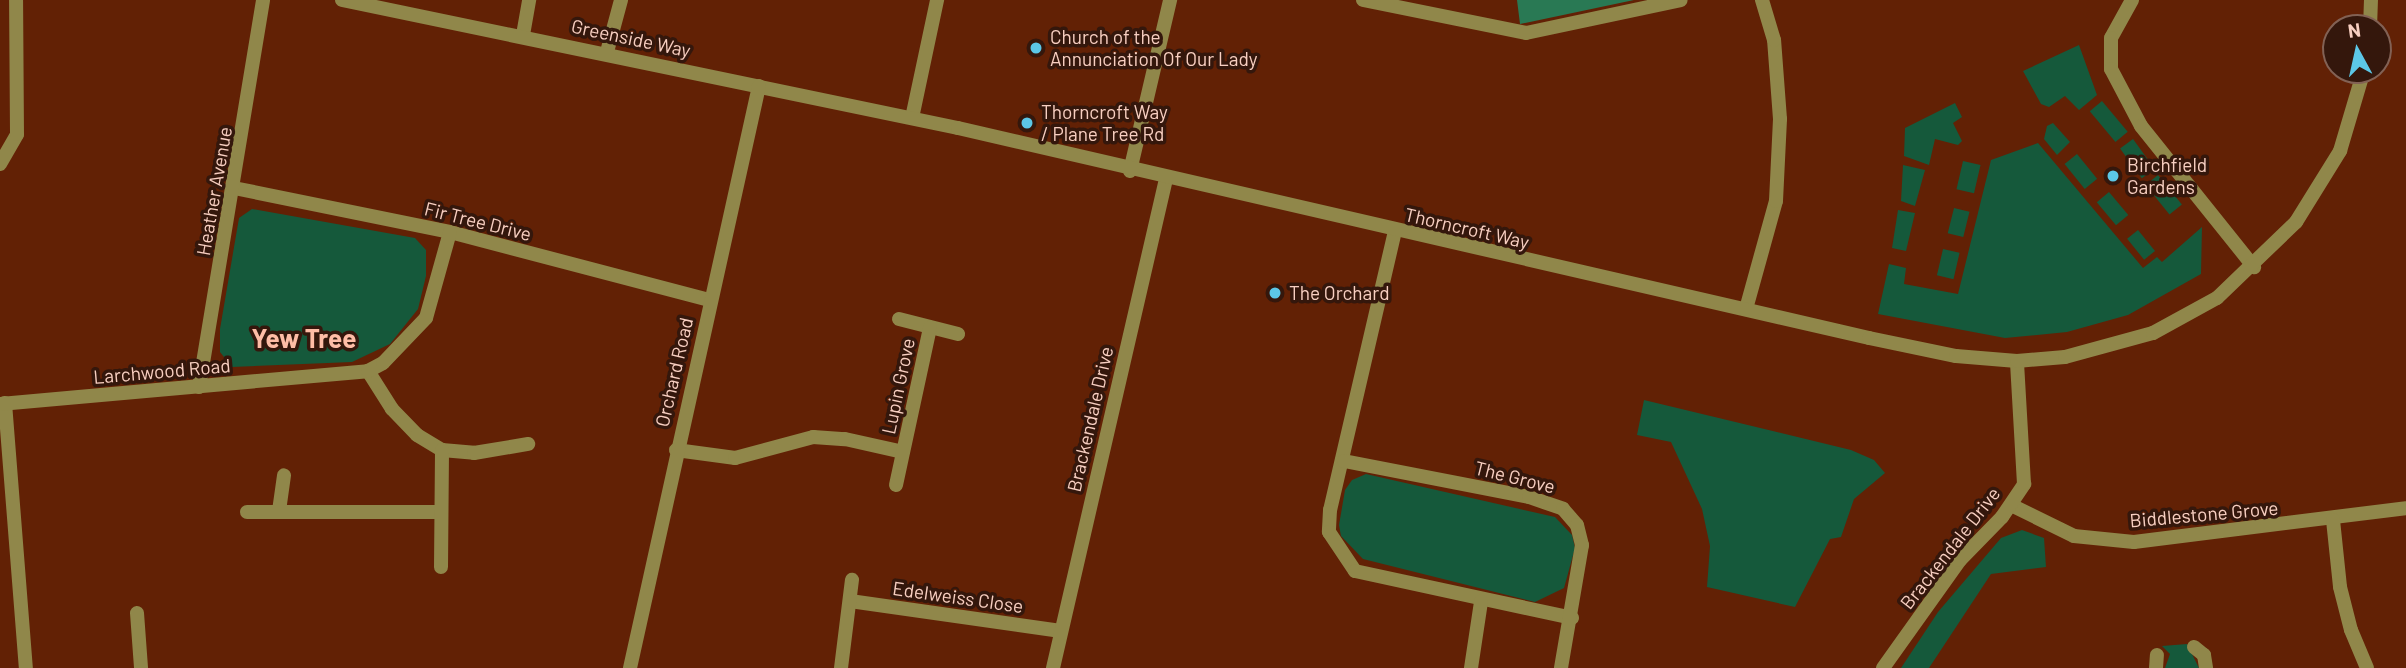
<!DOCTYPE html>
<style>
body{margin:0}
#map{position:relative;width:2406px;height:668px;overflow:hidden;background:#622105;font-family:Barlow,sans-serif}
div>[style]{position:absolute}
.green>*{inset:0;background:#15593b;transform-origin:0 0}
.forest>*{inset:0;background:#297954}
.minor>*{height:14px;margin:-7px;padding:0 7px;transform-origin:7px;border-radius:7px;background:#90874a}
.tertiary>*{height:14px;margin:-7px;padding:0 7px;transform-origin:7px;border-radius:7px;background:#90874a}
.dots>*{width:19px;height:19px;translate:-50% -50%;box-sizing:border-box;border:4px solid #34170c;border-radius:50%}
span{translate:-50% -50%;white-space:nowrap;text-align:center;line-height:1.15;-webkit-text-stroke:7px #34170c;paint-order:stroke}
.poi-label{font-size:19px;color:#f8cfc1}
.left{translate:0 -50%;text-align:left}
.street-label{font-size:19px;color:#f8cfc1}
.district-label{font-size:26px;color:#febda6;font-weight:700}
.north{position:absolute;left:2322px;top:14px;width:70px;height:70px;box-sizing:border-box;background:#34170c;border:2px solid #826154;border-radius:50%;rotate:352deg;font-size:19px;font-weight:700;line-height:28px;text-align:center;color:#f8cfc1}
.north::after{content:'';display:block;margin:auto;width:24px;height:32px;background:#5cc7e7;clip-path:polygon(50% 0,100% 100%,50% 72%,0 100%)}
</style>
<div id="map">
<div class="green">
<div style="clip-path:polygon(2079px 45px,2097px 95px,2079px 110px,2065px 96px,2049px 107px,2041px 104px,2023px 71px)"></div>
<div style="left:2102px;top:101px;width:40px;height:16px;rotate:50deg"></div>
<div style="clip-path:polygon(1955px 103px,1962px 117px,1953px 123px,1962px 141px,1958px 145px,1935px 139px,1929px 165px,1904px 156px,1905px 128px)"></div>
<div style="clip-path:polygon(2053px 123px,2070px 142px,2057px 155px,2044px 139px,2047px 126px)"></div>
<div style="left:2133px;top:139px;width:37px;height:16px;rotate:54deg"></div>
<div style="clip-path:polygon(2038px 143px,2143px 268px,2157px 257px,2162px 262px,2202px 227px,2201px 274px,2128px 315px,2067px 332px,2005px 338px,1878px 314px,1889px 264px,1906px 268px,1904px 284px,1958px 294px,1991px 160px)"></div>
<div style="left:2077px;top:154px;width:32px;height:16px;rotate:51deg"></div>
<div style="left:1963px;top:161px;width:18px;height:29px;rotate:13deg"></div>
<div style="clip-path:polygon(1903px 165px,1925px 170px,1915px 206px,1901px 201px)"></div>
<div style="left:2158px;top:175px;width:38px;height:16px;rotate:51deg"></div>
<div style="left:2109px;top:192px;width:30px;height:16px;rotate:50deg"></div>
<div style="left:1954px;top:208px;width:16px;height:26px;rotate:14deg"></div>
<div style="clip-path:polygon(252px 209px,415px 238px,426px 250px,426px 276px,418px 309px,390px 344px,352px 362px,232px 367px,220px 352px,220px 329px,239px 218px)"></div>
<div style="clip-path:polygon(1898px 210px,1915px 213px,1906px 251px,1892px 248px)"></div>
<div style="left:2138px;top:230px;width:27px;height:14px;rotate:51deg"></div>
<div style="left:1943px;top:249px;width:17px;height:27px;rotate:13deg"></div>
<div style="clip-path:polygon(1644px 400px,1851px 450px,1874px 460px,1885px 473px,1854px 499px,1841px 537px,1830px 539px,1795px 607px,1707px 587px,1710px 546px,1702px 509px,1671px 442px,1637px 435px)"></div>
<div style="clip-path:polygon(1366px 474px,1555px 517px,1572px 535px,1575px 548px,1564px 588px,1535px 602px,1363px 559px,1341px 536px,1339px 525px,1345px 490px,1352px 480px)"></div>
<div style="clip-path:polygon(2022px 530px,2044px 538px,2046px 567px,1991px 574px,1929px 668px,1901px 668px,1938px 612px,2001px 538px)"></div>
<div style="clip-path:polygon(2187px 644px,2199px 668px,2165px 668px,2170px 654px,2162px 646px)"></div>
</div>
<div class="forest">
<div style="clip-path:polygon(1517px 0,1634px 0,1520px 24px)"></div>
</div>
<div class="minor">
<div style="left:1363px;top:0;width:166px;rotate:11.4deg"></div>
<div style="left:1526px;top:33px;width:158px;rotate:-12deg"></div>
<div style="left:2132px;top:0;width:43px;rotate:118.9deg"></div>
<div style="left:2111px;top:38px;width:31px;rotate:90deg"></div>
<div style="left:2111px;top:69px;width:64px;rotate:62.2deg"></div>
<div style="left:2141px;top:126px;width:181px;rotate:51.3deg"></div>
<div style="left:523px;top:35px;width:36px;rotate:-80deg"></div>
<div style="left:607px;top:52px;width:54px;rotate:-74.9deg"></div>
<div style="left:912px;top:118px;width:121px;rotate:-78deg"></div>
<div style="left:0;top:164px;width:34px;rotate:-60deg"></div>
<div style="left:17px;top:134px;width:134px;rotate:-90.4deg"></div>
<div style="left:1130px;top:171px;width:176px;rotate:-76.8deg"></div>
<div style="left:234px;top:188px;width:220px;rotate:11.5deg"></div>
<div style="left:450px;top:232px;width:269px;rotate:14.7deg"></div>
<div style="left:1395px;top:231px;width:286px;rotate:103.1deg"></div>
<div style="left:1330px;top:510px;width:22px;rotate:93deg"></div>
<div style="left:1329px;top:532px;width:47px;rotate:56.3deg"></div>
<div style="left:1355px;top:571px;width:222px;rotate:12.2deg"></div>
<div style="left:1746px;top:309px;width:112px;rotate:-74.5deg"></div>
<div style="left:1776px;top:201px;width:82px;rotate:-87.2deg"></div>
<div style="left:1780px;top:119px;width:79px;rotate:-94.3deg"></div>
<div style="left:1774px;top:40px;width:42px;rotate:-106.7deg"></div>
<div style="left:899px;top:319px;width:61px;rotate:14.3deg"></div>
<div style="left:368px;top:371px;width:45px;rotate:57.7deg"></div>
<div style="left:392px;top:409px;width:36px;rotate:46deg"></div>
<div style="left:417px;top:435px;width:29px;rotate:31deg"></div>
<div style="left:442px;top:450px;width:32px;rotate:5deg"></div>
<div style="left:474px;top:453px;width:55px;rotate:-9.5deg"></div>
<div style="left:199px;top:387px;width:392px;rotate:-80.6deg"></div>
<div style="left:5px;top:403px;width:266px;rotate:85.5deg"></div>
<div style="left:0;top:404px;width:369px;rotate:-5.1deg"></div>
<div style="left:368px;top:371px;width:17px;rotate:-28deg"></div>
<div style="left:383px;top:363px;width:62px;rotate:-46.3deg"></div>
<div style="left:426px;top:318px;width:89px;rotate:-74.4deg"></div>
<div style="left:676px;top:450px;width:60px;rotate:7.7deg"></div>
<div style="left:735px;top:458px;width:81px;rotate:-15.1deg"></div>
<div style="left:813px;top:437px;width:32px;rotate:4deg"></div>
<div style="left:845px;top:439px;width:59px;rotate:12.6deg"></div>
<div style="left:1344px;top:461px;width:188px;rotate:11deg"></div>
<div style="left:1529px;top:497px;width:36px;rotate:19deg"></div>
<div style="left:1563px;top:509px;width:21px;rotate:49deg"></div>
<div style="left:1577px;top:525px;width:21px;rotate:76deg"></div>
<div style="left:1582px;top:545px;width:125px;rotate:99.7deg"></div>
<div style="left:896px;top:485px;width:161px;rotate:-77.8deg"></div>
<div style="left:2011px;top:505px;width:70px;rotate:26.2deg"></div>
<div style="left:2074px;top:536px;width:60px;rotate:5.7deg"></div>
<div style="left:2134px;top:542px;width:274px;rotate:-7.1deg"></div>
<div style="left:279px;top:511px;width:36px;rotate:-82deg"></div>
<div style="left:247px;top:512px;width:194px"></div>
<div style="left:2333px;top:520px;width:67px;rotate:84deg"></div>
<div style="left:2340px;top:587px;width:44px;rotate:75.7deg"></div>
<div style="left:2351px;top:630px;width:41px;rotate:67.2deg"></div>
<div style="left:441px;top:567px;width:117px;rotate:-89.5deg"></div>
<div style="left:850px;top:601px;width:213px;rotate:8.1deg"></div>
<div style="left:137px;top:613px;width:55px;rotate:85.8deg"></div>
<div style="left:2194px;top:647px;width:13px;rotate:39deg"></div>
<div style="left:2204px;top:655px;width:13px;rotate:81deg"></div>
<div style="left:841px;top:668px;width:89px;rotate:-82.9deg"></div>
<div style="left:1053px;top:668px;width:502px;rotate:-76.99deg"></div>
<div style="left:1471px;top:668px;width:67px;rotate:-81.4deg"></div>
<div style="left:1883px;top:668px;width:133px;rotate:-54.5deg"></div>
<div style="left:1960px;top:560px;width:60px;rotate:-45.7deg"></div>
<div style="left:2002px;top:517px;width:40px;rotate:-56deg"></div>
<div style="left:2024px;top:484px;width:123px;rotate:-93.3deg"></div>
<div style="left:2156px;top:668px;width:13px;rotate:-86deg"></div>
</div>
<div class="tertiary">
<div style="left:342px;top:0;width:629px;rotate:11.74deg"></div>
<div style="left:958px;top:128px;width:935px;rotate:12.98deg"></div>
<div style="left:1869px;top:338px;width:89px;rotate:11.7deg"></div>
<div style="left:1956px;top:356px;width:61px;rotate:4.7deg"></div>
<div style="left:2017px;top:361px;width:48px;rotate:-4.8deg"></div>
<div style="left:2065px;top:357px;width:91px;rotate:-15.3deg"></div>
<div style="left:2153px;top:333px;width:73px;rotate:-28.7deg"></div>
<div style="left:2217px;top:298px;width:110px;rotate:-43.9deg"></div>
<div style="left:2296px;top:222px;width:84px;rotate:-58.2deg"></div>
<div style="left:2340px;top:151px;width:84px;rotate:-73.5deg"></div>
<div style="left:2370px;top:28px;width:28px;rotate:-88deg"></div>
<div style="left:630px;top:668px;width:596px;rotate:-77.5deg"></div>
</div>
<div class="dots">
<div style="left:1036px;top:48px;background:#5cc7e7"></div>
<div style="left:1027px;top:123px;background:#5cc7e7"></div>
<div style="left:2113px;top:176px;background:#5cc7e7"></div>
<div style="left:1275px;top:293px;background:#5cc7e7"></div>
</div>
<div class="poi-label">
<span class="left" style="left:1050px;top:48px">Church of the<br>Annunciation Of Our Lady</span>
<span class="left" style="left:1041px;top:123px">Thorncroft Way<br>/ Plane Tree Rd</span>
<span class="left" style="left:2127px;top:176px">Birchfield<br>Gardens</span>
<span class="left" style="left:1289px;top:293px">The Orchard</span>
</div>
<div class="street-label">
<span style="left:631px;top:38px;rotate:12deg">Greenside Way</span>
<span style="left:214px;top:191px;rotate:-80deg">Heather Avenue</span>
<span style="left:478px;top:221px;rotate:14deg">Fir Tree Drive</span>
<span style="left:1467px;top:228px;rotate:13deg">Thorncroft Way</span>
<span style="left:162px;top:371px;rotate:-5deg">Larchwood Road</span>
<span style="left:674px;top:372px;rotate:-77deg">Orchard Road</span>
<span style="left:898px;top:386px;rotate:-78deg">Lupin Grove</span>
<span style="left:1090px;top:419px;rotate:-77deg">Brackendale Drive</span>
<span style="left:1515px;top:477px;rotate:14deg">The Grove</span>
<span style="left:2204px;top:514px;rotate:-5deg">Biddlestone Grove</span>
<span style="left:1950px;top:548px;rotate:-52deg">Brackendale Drive</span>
<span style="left:958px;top:597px;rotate:8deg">Edelweiss Close</span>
</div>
<div class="district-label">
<span style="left:304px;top:338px">Yew Tree</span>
</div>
<div class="north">N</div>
</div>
